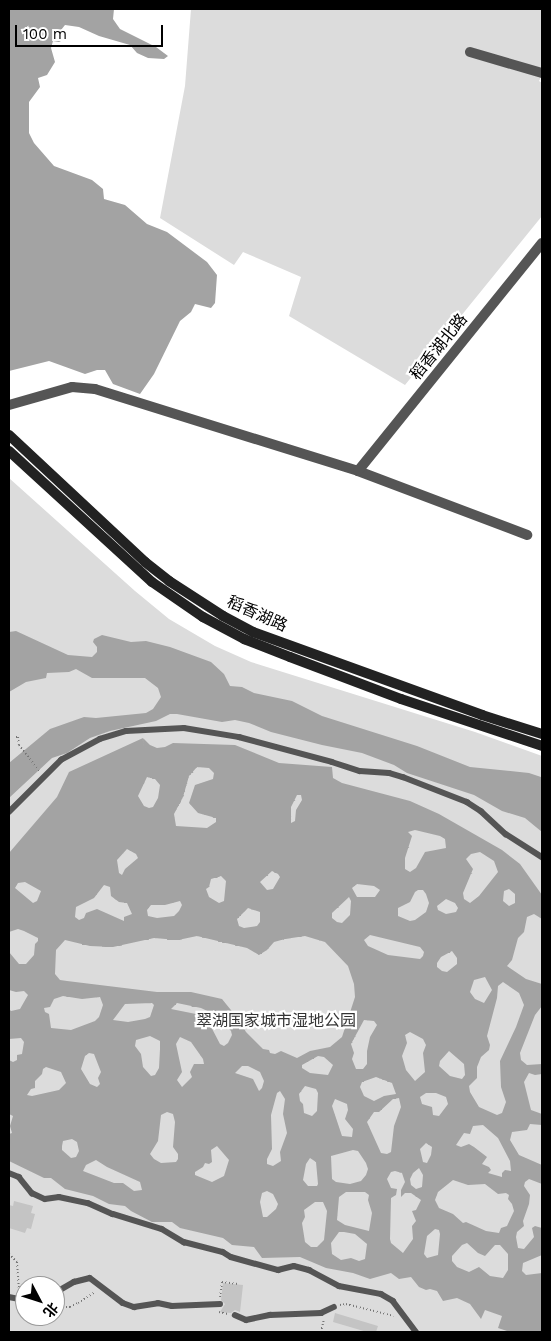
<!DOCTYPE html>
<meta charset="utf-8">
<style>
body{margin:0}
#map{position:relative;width:551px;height:1341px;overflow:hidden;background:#fff;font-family:"Work Sans","Noto Sans SC",sans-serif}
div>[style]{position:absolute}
.green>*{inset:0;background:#dcdcdc}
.water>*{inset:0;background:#a3a3a3}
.building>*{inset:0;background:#c4c4c4}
.path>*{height:2px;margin-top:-1px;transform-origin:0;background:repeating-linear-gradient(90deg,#777 0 1px,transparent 0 3.5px)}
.lane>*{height:5.5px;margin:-2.75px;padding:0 2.75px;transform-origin:2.75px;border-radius:2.75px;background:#555}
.street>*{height:10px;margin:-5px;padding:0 5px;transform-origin:5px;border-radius:5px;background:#555}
.secondary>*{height:10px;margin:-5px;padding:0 5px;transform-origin:5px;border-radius:5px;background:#222}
span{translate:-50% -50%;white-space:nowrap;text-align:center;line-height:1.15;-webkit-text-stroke:4.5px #fff;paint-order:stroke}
.street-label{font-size:16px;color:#000}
.park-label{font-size:16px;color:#333}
.frame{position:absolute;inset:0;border:10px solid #000;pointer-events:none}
.north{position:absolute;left:15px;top:1276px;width:50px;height:50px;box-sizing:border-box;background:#fff;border:1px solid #999;border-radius:50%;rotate:130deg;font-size:14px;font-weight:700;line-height:20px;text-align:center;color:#000}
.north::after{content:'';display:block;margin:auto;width:18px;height:22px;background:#000;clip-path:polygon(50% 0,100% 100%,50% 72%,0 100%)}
.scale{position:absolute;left:15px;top:25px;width:148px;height:22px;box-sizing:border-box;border:2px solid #000;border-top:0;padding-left:6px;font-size:15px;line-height:18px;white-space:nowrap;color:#000;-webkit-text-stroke:4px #fff;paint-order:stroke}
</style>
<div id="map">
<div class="green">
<div style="clip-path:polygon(191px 9px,542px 9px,542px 75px,539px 81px,542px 83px,542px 216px,405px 385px,289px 316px,301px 277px,243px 252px,234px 265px,160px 218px,185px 86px)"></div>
<div style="clip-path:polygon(evenodd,9px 478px,135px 591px,169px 619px,215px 646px,251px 662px,475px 732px,542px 756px,542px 1332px,9px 1332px,9px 478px,25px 1286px,55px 1286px,55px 1316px,25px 1316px,25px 1286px)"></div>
</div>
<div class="water">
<div style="clip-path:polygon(9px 9px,114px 9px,113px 19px,120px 29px,156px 47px,168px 56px,164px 59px,148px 58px,137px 53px,130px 45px,99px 36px,79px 27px,65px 25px,61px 30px,63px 40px,59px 42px,53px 41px,51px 48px,55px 62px,47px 75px,38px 78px,40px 87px,29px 102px,29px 133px,34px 143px,54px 166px,92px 180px,103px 189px,104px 199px,125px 205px,147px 224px,167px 232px,207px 262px,217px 275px,215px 303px,211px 308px,195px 304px,191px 312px,180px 321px,154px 374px,140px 394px,113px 384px,105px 370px,97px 370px,85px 374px,49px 361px,9px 371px)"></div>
<div style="clip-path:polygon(16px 631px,68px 655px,92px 657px,97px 652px,97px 647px,93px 642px,94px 639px,102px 635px,131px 642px,146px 641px,170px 647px,211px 662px,224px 674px,230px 686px,242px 687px,254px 693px,292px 701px,322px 716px,417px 746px,470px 767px,529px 773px,541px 777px,542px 832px,525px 818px,502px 811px,474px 795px,407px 773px,394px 765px,362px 753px,322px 745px,271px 732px,249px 723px,235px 720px,222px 722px,177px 714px,170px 714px,156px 721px,110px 731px,90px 738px,67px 753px,52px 758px,9px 798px,9px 763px,50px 729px,84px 717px,96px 718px,146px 713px,153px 709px,161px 697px,158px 688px,145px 678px,92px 678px,76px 669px,69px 672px,47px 673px,46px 678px,26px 682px,9px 692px,9px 632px)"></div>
<div style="clip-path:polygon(evenodd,143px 738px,150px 745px,157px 748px,165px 747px,173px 743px,235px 745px,279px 763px,332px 767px,333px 778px,342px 783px,410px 801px,439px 814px,502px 850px,520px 864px,542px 895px,542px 919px,534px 914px,527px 917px,524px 932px,518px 938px,512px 960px,507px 966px,526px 979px,542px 984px,542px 1006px,535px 1015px,520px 1053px,521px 1060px,527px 1065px,542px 1064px,542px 1074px,535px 1075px,529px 1073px,524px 1082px,531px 1110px,542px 1114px,542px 1125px,530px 1124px,527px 1130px,512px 1132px,510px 1140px,519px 1155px,542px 1165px,542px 1184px,529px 1179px,525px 1182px,524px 1186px,530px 1195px,529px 1204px,523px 1221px,524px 1226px,517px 1232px,516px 1237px,518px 1248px,524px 1249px,534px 1237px,532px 1228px,535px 1226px,542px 1228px,542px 1255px,523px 1263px,522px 1271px,526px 1275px,542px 1273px,542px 1332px,510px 1332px,498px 1328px,502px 1316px,485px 1310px,481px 1319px,470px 1304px,457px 1298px,443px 1301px,437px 1291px,430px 1289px,426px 1290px,419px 1287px,411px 1277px,399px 1279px,391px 1273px,370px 1279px,353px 1273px,326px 1268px,300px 1257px,262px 1258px,254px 1247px,232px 1245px,223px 1238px,180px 1228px,172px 1222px,152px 1222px,131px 1211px,125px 1206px,109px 1204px,93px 1196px,65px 1189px,51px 1178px,44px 1178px,9px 1161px,9px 1134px,12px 1133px,10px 1126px,13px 1116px,9px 1114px,9px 1060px,13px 1062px,17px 1060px,17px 1055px,22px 1054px,24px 1042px,21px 1038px,9px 1039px,9px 1009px,11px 1011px,20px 1009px,28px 995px,24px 991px,16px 992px,9px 990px,9px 952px,19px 964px,26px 964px,34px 955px,35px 944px,38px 941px,38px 938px,24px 931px,18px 929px,9px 932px,9px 853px,57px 797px,69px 772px,143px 738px,197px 767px,209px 768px,214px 773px,213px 779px,195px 785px,189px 803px,198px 813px,216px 818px,216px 822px,207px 828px,176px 826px,174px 814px,183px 797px,189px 776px,197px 767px,143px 738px,147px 777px,155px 779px,160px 785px,158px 798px,153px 807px,149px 808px,144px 806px,138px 796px,147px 777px,143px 738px,297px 795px,301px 795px,302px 800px,296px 810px,295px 821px,291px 823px,291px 807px,297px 795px,143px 738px,415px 830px,440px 836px,445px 839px,446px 848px,425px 852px,416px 868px,410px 872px,405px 869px,405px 858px,412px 836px,408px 832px,415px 830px,143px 738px,127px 849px,136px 854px,138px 858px,125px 869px,122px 875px,119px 873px,117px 860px,127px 849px,143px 738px,480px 852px,494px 861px,498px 872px,479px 896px,470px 903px,464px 899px,463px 893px,473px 869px,466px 859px,471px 854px,480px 852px,143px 738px,272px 871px,278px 874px,280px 877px,273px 889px,267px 890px,260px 882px,272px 871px,143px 738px,221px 876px,226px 881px,224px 901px,219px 903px,209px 897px,206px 889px,209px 887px,211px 879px,221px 876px,143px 738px,25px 882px,41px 891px,37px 901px,33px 903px,15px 888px,18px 883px,25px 882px,143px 738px,357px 884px,374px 886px,380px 890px,375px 897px,357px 897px,352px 888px,357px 884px,143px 738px,104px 885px,110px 887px,111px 896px,119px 902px,127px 903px,132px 914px,124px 917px,124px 921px,97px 909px,86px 913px,84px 918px,79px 920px,75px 917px,76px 907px,94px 898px,104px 885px,143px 738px,509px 889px,515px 894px,515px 903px,509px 906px,503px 901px,504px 891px,509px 889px,143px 738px,418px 890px,423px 890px,426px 894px,429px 903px,426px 912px,415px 920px,410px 921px,398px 916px,398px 908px,410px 902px,415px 892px,418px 890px,143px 738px,349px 897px,351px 901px,350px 915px,342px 923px,337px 922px,332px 918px,332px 913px,349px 897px,143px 738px,446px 899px,455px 903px,458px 908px,456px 912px,446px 914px,438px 910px,437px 906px,446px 899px,143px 738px,180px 901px,182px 905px,179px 911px,174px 916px,157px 918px,148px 916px,147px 910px,151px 905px,165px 905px,180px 901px,143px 738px,248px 908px,260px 912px,260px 922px,257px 926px,244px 928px,239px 926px,237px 919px,248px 908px,143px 738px,370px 935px,420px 947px,424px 952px,423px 956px,420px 959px,388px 955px,368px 946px,364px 940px,370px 935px,143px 738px,197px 936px,247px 948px,259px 955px,267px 950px,274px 942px,285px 939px,305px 936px,325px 942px,348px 966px,354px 984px,355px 997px,342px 1037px,330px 1047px,310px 1051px,297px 1058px,281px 1051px,275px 1054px,270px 1053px,269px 1050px,263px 1049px,246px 1032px,239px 1020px,222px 999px,191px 992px,157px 992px,67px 981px,60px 980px,55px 974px,56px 950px,65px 940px,90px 946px,113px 947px,154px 938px,178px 940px,197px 936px,143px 738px,452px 951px,457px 958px,457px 964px,447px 972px,442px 971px,437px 967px,437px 963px,441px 957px,452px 951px,143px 738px,485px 977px,492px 990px,484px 1003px,475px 999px,470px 992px,474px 980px,485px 977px,143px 738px,503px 982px,519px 993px,524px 1005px,516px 1027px,500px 1061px,501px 1087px,506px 1102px,502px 1113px,497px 1115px,479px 1107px,470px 1092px,469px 1086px,477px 1078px,477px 1067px,481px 1057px,489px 1050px,490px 1045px,487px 1036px,497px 998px,498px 986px,503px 982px,143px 738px,63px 996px,82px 999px,100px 997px,103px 1005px,99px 1017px,95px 1021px,71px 1030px,51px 1028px,49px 1014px,45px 1012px,44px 1008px,50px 1007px,54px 999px,63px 996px,143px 738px,152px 1003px,154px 1005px,150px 1017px,145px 1019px,128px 1022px,113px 1020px,125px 1004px,152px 1003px,143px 738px,177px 1003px,201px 1008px,218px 1016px,231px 1031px,232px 1035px,228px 1043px,224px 1046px,220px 1044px,208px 1021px,201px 1015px,171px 1009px,177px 1003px,143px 738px,364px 1020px,374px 1021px,377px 1025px,370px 1037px,367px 1051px,367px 1064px,363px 1069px,356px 1069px,352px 1059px,354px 1053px,351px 1044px,364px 1020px,143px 738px,410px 1032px,423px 1039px,426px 1045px,423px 1053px,425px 1072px,415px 1081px,406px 1070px,402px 1056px,407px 1043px,405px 1035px,410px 1032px,143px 738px,150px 1036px,160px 1041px,160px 1049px,159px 1068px,155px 1075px,151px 1076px,143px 1067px,141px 1054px,135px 1046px,136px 1040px,150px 1036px,143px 738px,180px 1037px,191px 1042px,203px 1059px,204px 1064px,194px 1064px,190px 1072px,192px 1077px,182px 1087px,177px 1080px,182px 1072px,176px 1044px,180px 1037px,143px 738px,449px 1051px,464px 1064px,465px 1075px,462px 1079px,450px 1076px,439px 1066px,440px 1061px,449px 1051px,143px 738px,89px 1053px,94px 1054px,101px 1072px,98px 1078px,100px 1084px,97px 1087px,90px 1084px,81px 1069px,85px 1056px,89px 1053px,143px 738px,318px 1056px,324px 1057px,333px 1065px,328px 1075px,310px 1073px,302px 1068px,302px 1065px,318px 1056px,143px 738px,242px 1066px,248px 1066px,260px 1072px,264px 1081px,262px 1088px,259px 1091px,253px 1079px,235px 1073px,242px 1066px,143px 738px,46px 1067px,61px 1072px,66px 1083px,59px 1090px,32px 1096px,27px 1095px,31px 1089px,35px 1088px,35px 1081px,42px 1074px,43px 1069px,46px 1067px,143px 738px,376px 1077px,392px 1083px,396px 1094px,384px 1096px,374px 1101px,364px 1096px,360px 1087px,362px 1082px,376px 1077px,143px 738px,305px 1086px,316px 1089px,318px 1093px,317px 1111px,312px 1116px,304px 1113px,303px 1104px,300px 1101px,299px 1094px,305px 1086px,143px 738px,280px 1091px,285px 1099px,283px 1114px,287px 1133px,280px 1152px,281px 1161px,273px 1166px,267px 1164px,267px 1159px,272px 1149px,271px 1115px,277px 1093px,280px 1091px,143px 738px,426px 1093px,436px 1093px,446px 1097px,448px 1104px,439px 1116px,433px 1115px,432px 1107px,422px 1104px,420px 1097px,426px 1093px,143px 738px,399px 1098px,401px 1107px,394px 1126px,391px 1152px,387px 1154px,381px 1153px,367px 1122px,374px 1112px,379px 1112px,393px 1099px,399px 1098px,143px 738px,335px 1099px,347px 1104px,348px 1110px,345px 1119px,353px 1129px,352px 1137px,342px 1136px,332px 1106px,335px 1099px,143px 738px,167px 1112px,173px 1114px,175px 1122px,173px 1147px,178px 1154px,178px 1159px,176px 1162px,161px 1163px,154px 1159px,150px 1154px,158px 1141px,161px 1115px,167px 1112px,143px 738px,483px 1125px,498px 1138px,510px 1161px,511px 1171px,505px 1170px,502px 1173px,502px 1177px,488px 1173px,491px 1170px,489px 1167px,482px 1164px,487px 1157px,474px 1147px,469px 1144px,461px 1147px,456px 1145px,464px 1133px,470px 1134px,473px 1126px,483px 1125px,143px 738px,72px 1139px,77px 1142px,79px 1151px,76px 1157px,71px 1158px,62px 1150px,62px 1146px,63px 1141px,72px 1139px,143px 738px,426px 1143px,432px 1147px,431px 1155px,427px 1163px,423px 1162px,420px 1149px,426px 1143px,143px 738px,217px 1146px,229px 1160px,224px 1176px,212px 1182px,195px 1175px,195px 1172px,203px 1167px,205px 1163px,209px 1164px,212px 1162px,211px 1150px,217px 1146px,143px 738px,353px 1150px,358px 1151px,366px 1163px,368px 1169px,366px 1175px,361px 1181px,350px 1184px,336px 1182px,332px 1179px,331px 1156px,353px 1150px,143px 738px,310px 1158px,316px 1162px,318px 1184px,317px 1186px,308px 1186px,303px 1180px,306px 1164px,310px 1158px,143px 738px,96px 1160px,107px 1167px,140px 1182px,142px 1190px,134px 1191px,123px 1183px,114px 1183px,83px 1171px,86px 1165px,96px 1160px,143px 738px,419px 1168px,423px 1175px,422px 1187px,416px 1189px,411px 1185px,410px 1179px,413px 1173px,419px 1168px,143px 738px,395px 1171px,402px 1173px,405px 1182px,401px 1190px,401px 1197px,405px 1193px,411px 1193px,421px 1200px,416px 1210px,412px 1211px,416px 1221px,412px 1226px,413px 1239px,403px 1253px,391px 1243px,390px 1239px,391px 1198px,396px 1195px,397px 1189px,391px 1188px,387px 1179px,391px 1172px,395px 1171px,143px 738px,453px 1180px,468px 1185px,485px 1184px,498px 1194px,506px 1193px,509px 1195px,508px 1199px,512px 1204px,514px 1211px,507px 1226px,501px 1228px,499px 1233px,486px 1231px,466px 1222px,463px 1223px,453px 1214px,439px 1208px,435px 1200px,438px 1192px,453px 1180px,143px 738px,267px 1191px,273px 1194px,278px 1204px,276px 1209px,267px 1217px,263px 1217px,260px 1202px,262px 1193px,267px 1191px,143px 738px,346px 1192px,365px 1192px,369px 1195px,368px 1200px,372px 1213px,369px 1231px,345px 1225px,337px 1220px,339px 1197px,346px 1192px,143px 738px,315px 1202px,323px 1202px,327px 1211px,324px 1240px,317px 1247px,311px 1247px,305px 1242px,302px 1223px,305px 1217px,304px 1210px,315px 1202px,143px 738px,435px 1229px,439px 1230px,440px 1234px,438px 1255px,427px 1258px,424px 1254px,427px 1236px,435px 1229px,143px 738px,344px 1232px,355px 1234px,367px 1244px,365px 1259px,359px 1261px,351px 1258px,341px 1260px,332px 1254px,331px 1243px,339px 1232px,344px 1232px,143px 738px,467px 1243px,478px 1253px,485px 1256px,495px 1245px,500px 1245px,508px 1254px,508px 1270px,503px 1278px,490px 1276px,479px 1267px,469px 1272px,457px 1267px,452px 1261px,452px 1256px,462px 1245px,467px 1243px)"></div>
</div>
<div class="building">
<div style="clip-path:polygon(14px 1201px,33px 1206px,31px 1213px,35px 1214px,31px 1229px,27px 1228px,25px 1233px,9px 1228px,9px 1205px,13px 1206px)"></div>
<div style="clip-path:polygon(223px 1283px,243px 1285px,240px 1312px,235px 1310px,231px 1313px,220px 1312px,225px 1304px,221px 1300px)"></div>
<div style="clip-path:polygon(335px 1313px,378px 1326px,376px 1332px,367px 1332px,333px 1322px)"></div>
</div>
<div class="path">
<div style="left:9px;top:737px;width:9px"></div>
<div style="left:18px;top:737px;width:8px;rotate:83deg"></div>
<div style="left:19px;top:745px;width:33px;rotate:52deg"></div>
<div style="left:9px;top:1254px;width:11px;rotate:45deg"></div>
<div style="left:17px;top:1262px;width:30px;rotate:86deg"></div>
<div style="left:220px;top:1297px;width:15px;rotate:-82deg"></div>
<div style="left:222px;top:1282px;width:16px;rotate:7deg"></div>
<div style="left:340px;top:1305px;width:6px;rotate:-9deg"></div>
<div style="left:346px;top:1304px;width:49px;rotate:14deg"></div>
<div style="left:55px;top:1307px;width:15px"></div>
<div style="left:70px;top:1307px;width:9px;rotate:-27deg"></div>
<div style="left:78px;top:1303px;width:20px;rotate:-33deg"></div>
<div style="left:219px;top:1312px;width:9px;rotate:13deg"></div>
<div style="left:321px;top:1332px;width:13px;rotate:-77deg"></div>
</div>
<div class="lane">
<div style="left:9px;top:812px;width:74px;rotate:-45deg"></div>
<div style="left:61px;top:760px;width:44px;rotate:-28.3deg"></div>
<div style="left:100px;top:739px;width:27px;rotate:-17deg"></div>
<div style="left:126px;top:731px;width:58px;rotate:-3deg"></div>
<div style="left:184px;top:728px;width:56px;rotate:9.3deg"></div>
<div style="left:239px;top:737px;width:96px;rotate:15deg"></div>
<div style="left:332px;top:762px;width:29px;rotate:18deg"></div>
<div style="left:360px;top:771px;width:29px;rotate:4deg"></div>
<div style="left:389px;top:773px;width:15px;rotate:16deg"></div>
<div style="left:403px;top:777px;width:69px;rotate:21.3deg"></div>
<div style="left:467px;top:802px;width:17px;rotate:33deg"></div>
<div style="left:481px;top:811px;width:34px;rotate:43deg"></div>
<div style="left:506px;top:834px;width:43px;rotate:32.6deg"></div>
<div style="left:9px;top:1173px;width:11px;rotate:22deg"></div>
<div style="left:19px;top:1177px;width:21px;rotate:51deg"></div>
<div style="left:32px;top:1193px;width:14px;rotate:25deg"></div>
<div style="left:45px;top:1199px;width:14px;rotate:-8deg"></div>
<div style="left:59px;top:1197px;width:30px;rotate:12deg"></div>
<div style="left:88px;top:1203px;width:27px;rotate:24deg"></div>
<div style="left:113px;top:1214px;width:51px;rotate:17deg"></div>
<div style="left:162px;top:1229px;width:26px;rotate:31deg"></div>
<div style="left:184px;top:1242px;width:40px;rotate:14.4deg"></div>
<div style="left:223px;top:1252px;width:9px;rotate:32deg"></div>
<div style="left:231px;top:1257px;width:49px;rotate:15.5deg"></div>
<div style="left:278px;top:1270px;width:16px;rotate:-14deg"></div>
<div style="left:294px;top:1266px;width:16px;rotate:15deg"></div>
<div style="left:309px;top:1270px;width:34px;rotate:28deg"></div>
<div style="left:339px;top:1286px;width:43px;rotate:10.8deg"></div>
<div style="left:381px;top:1294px;width:14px;rotate:30deg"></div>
<div style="left:393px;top:1301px;width:39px;rotate:53deg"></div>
<div style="left:55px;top:1293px;width:22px;rotate:-30deg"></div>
<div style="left:74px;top:1282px;width:16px;rotate:-14deg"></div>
<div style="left:90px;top:1278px;width:41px;rotate:37.1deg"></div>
<div style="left:123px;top:1303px;width:12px;rotate:20deg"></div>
<div style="left:134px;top:1307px;width:24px;rotate:-9deg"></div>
<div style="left:158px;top:1303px;width:14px;rotate:12deg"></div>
<div style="left:172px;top:1306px;width:48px;rotate:-2.4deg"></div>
<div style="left:9px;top:1297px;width:16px;rotate:11deg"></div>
<div style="left:235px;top:1315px;width:12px;rotate:24deg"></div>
<div style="left:246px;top:1320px;width:25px;rotate:-12deg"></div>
<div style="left:270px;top:1315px;width:51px;rotate:-2.2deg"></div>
<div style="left:321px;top:1313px;width:14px;rotate:-25deg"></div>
</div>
<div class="street">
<div style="left:470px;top:52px;width:75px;rotate:16.3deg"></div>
<div style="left:9px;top:405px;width:66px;rotate:-15.9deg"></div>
<div style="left:72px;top:387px;width:23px;rotate:5deg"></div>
<div style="left:95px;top:389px;width:275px;rotate:17.3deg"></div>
<div style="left:358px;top:471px;width:181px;rotate:20.7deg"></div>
<div style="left:358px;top:471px;width:293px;rotate:-51.1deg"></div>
</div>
<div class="secondary">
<div style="left:9px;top:435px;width:186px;rotate:43deg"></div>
<div style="left:145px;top:562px;width:31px;rotate:38deg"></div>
<div style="left:169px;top:581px;width:64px;rotate:32.9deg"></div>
<div style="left:223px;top:616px;width:34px;rotate:28deg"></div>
<div style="left:253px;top:632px;width:244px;rotate:19.9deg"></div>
<div style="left:482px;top:715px;width:63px;rotate:17.6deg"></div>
<div style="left:9px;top:451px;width:194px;rotate:42.5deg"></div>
<div style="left:152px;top:582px;width:62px;rotate:34.5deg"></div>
<div style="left:203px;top:617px;width:47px;rotate:28.2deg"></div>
<div style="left:244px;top:639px;width:49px;rotate:21.4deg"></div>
<div style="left:290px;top:657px;width:119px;rotate:20.7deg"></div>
<div style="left:401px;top:699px;width:149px;rotate:18.4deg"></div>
</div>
<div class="street-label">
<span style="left:439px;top:347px;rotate:-51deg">稻香湖北路</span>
<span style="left:257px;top:614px;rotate:24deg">稻香湖路</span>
</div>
<div class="park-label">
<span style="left:276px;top:1021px">翠湖国家城市湿地公园</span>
</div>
<div class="frame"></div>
<div class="north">北</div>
<div class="scale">100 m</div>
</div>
